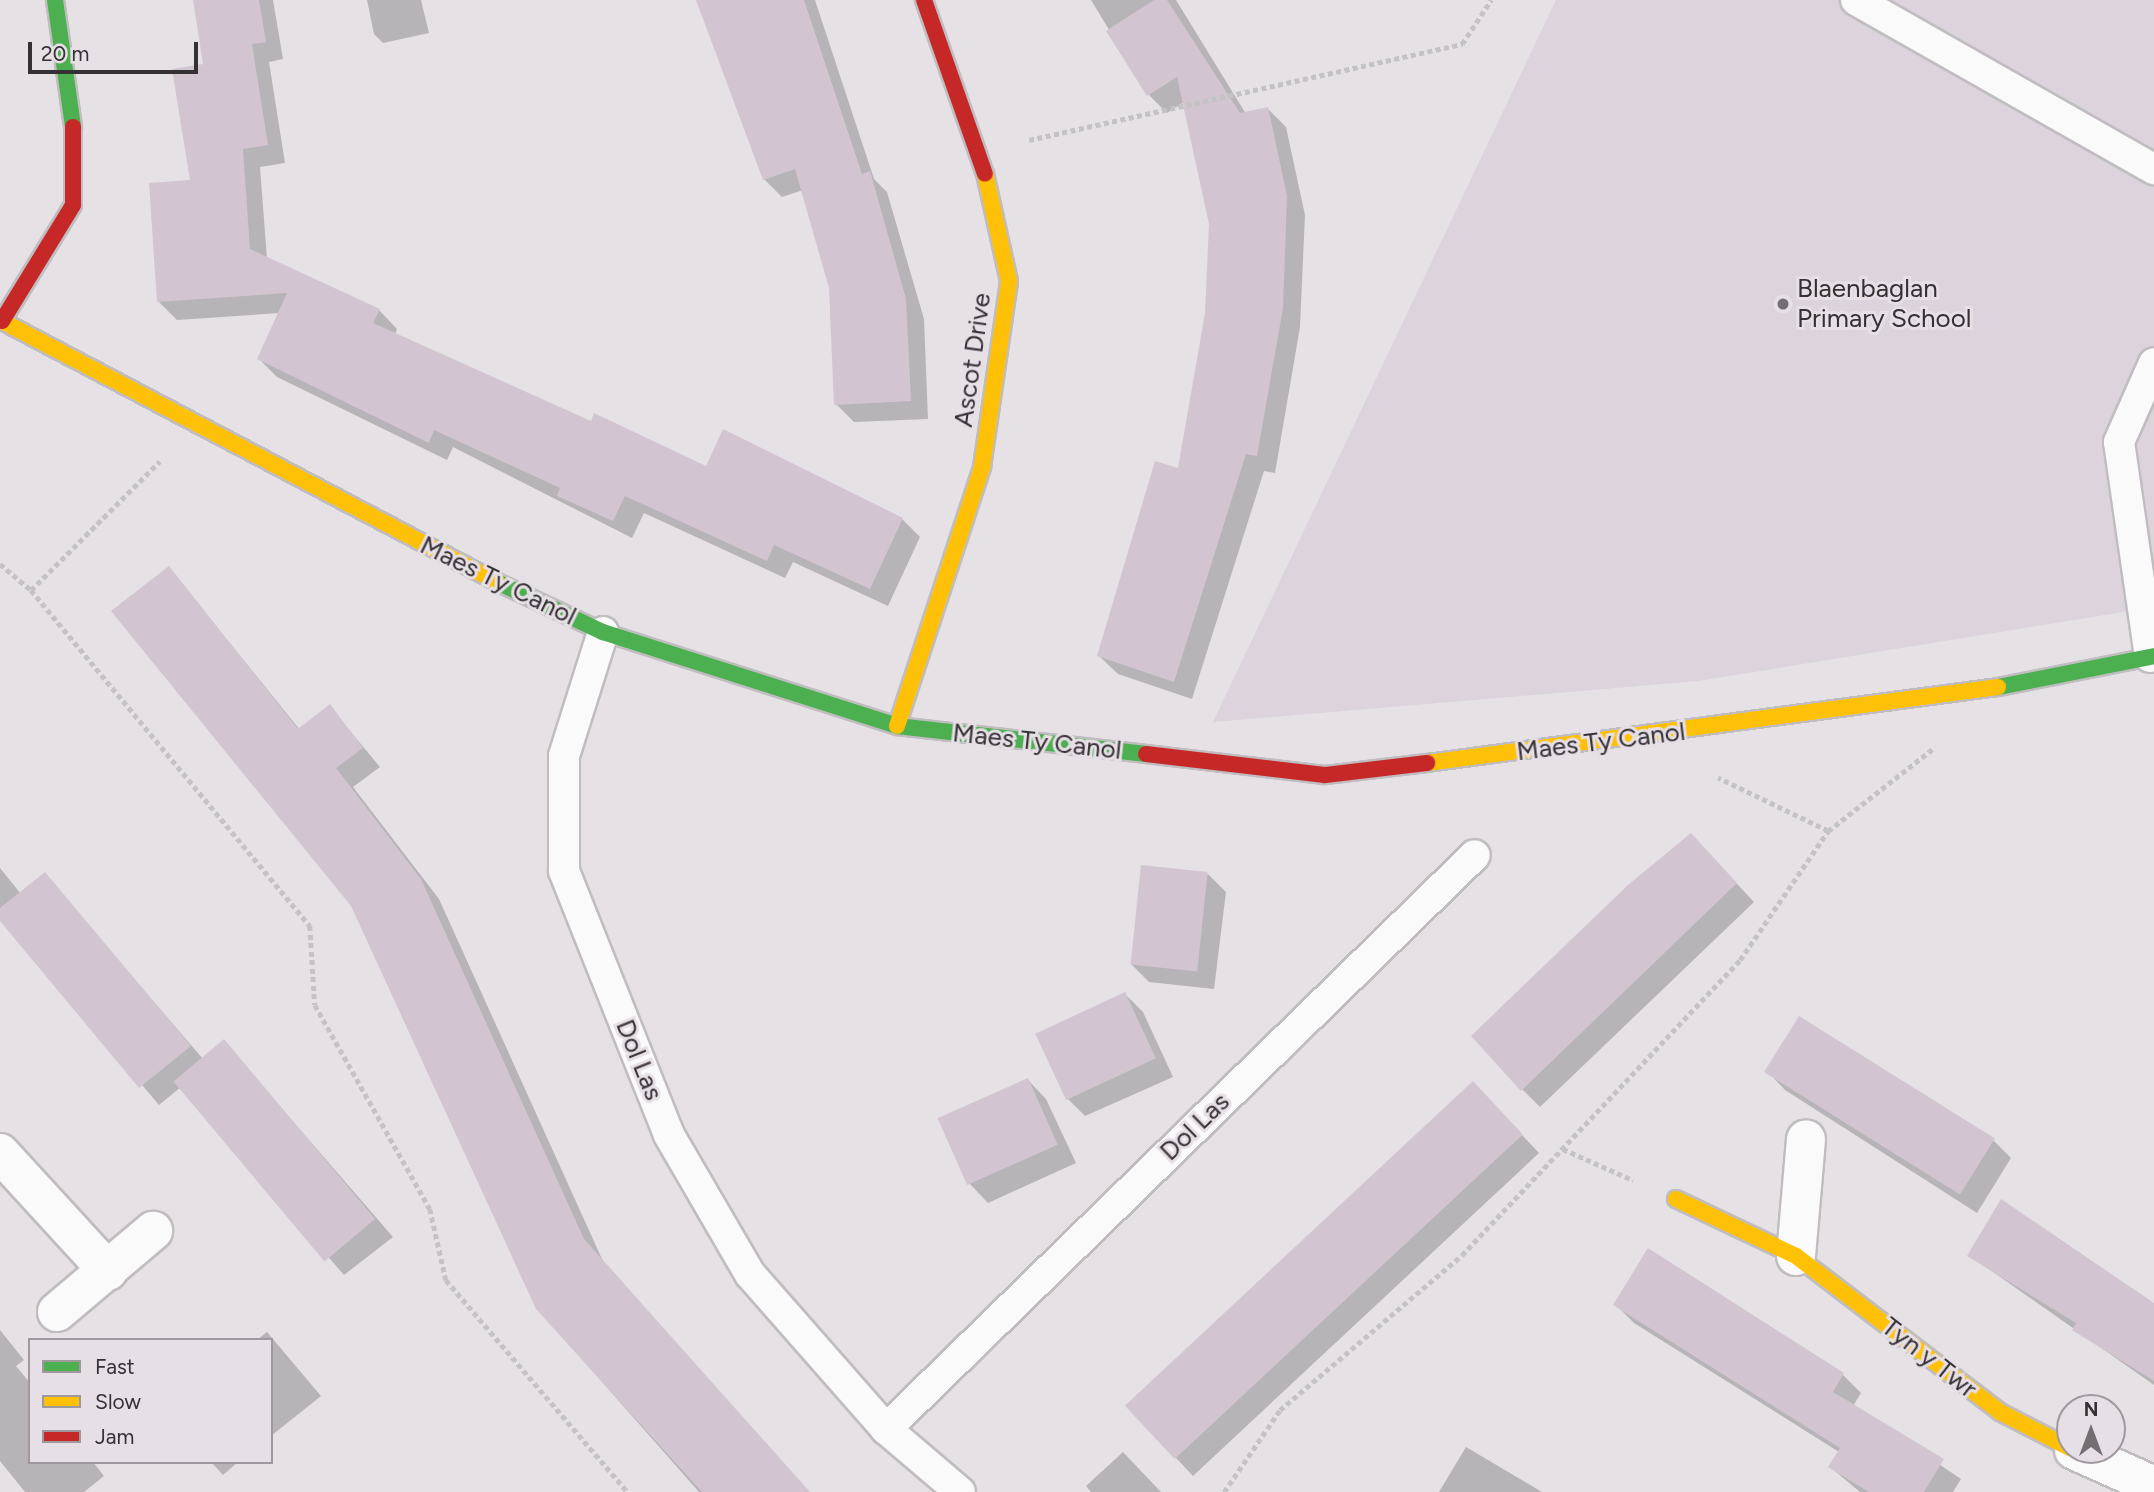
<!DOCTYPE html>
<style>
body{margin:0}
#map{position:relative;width:2154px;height:1492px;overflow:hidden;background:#e5e1e5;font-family:Figtree,sans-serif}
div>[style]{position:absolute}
.built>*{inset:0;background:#dcd3dc}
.shadow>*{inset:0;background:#0003}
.building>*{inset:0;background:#d2c5d1;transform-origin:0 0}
.path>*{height:4.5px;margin-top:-2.25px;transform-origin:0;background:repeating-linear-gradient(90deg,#c4c3c4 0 5px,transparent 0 8.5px)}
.roads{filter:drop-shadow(2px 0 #c0bdc0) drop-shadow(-2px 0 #c0bdc0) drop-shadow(0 2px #c0bdc0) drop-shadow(0 -2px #c0bdc0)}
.lane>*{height:30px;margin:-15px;padding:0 15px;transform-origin:15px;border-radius:15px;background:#fbfafb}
.street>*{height:38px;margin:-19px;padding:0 19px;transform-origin:19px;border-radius:19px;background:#fbfafb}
.fast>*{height:16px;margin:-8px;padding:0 8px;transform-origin:8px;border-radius:8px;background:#4caf50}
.slow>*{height:16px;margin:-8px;padding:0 8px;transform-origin:8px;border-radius:8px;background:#ffc107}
.jam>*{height:16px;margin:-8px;padding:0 8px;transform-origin:8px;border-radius:8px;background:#c62828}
.dots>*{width:19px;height:19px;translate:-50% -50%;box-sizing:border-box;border:4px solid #e7dfe6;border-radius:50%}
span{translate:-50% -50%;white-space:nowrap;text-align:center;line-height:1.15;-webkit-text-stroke:6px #e7dfe6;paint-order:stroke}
.poi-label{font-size:26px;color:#343033}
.left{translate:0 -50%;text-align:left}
.street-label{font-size:26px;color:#343033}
.legend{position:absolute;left:28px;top:1338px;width:245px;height:126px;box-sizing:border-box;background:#e7dfe6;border:2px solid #9f999e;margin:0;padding:9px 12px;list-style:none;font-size:21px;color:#343033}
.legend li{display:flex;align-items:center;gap:14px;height:35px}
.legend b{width:35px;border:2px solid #9f999e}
.north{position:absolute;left:2056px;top:1394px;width:70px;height:70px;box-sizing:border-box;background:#e7dfe6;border:2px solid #9f999e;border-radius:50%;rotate:0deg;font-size:19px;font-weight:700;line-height:28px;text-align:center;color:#343033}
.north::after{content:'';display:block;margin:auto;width:24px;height:32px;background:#726e71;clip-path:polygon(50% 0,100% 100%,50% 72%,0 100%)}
.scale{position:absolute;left:28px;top:42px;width:170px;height:32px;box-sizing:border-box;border:4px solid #343033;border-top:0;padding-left:9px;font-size:21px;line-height:24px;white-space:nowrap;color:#343033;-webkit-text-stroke:5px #e7dfe6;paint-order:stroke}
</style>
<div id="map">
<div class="built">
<div style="clip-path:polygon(1556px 0,2154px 0,2154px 607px,1698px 681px,1213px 722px)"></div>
</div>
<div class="shadow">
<div style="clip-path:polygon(194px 0,273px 0,283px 59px,269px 62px,285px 163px,260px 167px,267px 259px,379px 310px,397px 329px,395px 335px,592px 424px,707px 468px,902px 519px,920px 537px,888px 606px,793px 562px,785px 578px,644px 513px,632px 538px,453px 447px,447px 460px,277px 377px,259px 359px,280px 313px,177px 320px,159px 302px,192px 182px,205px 65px)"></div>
<div style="clip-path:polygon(367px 0,421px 0,429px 33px,383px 43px,374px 34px)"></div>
<div style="clip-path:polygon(698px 0,815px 0,874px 179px,887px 192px,924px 319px,928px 419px,854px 422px,836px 404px,831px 288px,803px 190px,782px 197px,764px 179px)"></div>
<div style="clip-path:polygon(1091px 0,1176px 0,1246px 114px,1268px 109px,1286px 127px,1305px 215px,1300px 327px,1275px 473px,1264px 471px,1192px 699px,1118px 674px,1099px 656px,1179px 470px,1207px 313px,1211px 224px,1184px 102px,1167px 113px,1148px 94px)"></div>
<div style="clip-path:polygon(169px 568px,300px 730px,330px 707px,380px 767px,353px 787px,439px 899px,602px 1259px,806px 1492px,699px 1492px,537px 1308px,353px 905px)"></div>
<div style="clip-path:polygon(1709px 854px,1754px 902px,1540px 1107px,1522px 1089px)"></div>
<div style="clip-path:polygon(0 868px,21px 894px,45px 875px,203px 1059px,224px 1042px,393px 1237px,344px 1275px,181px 1087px,159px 1105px,0 918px)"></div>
<div style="clip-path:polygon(1208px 874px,1226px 892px,1214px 989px,1149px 982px,1131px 964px)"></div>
<div style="clip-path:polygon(1125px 994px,1143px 1012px,1173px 1077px,1085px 1116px,1067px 1098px)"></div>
<div style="clip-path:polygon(1767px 1071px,1993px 1140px,2011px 1158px,1977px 1213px,1785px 1090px)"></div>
<div style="clip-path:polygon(1028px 1080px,1046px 1099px,1076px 1163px,988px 1203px,970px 1184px,940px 1120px)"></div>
<div style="clip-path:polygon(1491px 1102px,1539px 1153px,1193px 1476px,1127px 1406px)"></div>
<div style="clip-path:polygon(2002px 1201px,2154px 1305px,2154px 1385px,1969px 1255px)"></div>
<div style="clip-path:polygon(1649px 1250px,1843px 1375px,1861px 1393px,1853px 1406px,1961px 1479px,1953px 1492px,1860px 1492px,1830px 1467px,1839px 1452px,1634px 1323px,1616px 1305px)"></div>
<div style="clip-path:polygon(0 1330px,24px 1360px,16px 1366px,30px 1383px,30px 1462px,93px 1462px,104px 1476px,84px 1492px,25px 1492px,0 1461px)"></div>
<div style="clip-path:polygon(267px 1332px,321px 1396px,271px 1436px,271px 1340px,257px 1340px)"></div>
<div style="clip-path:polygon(1466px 1447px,1542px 1492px,1439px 1492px)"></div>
<div style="clip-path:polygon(1123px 1452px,1141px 1471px,1161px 1492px,1091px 1492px,1086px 1486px)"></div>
<div style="clip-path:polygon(211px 1462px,238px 1462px,223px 1475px)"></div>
</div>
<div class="building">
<div style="clip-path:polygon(193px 0,259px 0,266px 42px,252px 44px,268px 145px,243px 149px,250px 249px,380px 309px,373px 323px,591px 421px,594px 413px,706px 466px,723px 429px,903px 518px,870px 589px,774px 545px,767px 561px,625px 496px,613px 521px,557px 496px,560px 488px,434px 430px,429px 443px,257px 359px,287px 293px,157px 302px,149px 183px,190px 180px,172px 69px,203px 64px)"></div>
<div style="clip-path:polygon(696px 0,804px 0,862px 174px,870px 171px,906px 299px,911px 401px,834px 405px,829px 288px,795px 169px,763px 180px)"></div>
<div style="clip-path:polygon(1154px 0,1167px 0,1240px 113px,1268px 107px,1287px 196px,1283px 308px,1257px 456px,1246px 454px,1174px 682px,1097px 656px,1155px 461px,1178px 468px,1205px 313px,1209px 224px,1177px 77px,1147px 96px,1106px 31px)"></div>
<div style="clip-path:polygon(169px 566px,298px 729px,330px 704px,363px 748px,336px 768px,421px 879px,584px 1239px,810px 1492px,702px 1492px,536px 1309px,351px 906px,111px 611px)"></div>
<div style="clip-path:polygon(1691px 833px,1737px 883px,1521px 1091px,1471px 1036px,1628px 885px)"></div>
<div style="left:1141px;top:865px;width:67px;height:100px;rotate:6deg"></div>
<div style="clip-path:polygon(45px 872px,191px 1046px,139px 1088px,0 921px,0 908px)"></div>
<div style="left:1125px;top:992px;width:73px;height:99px;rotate:65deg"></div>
<div style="left:1799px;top:1016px;width:231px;height:66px;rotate:32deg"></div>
<div style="left:224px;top:1039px;width:235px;height:66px;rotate:50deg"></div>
<div style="left:1028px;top:1078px;width:73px;height:99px;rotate:66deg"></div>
<div style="left:1473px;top:1081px;width:73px;height:476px;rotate:47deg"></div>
<div style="clip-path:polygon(2001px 1199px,2154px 1303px,2154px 1381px,2072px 1330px,2076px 1323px,1967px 1256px)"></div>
<div style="clip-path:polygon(1648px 1248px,1844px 1373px,1833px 1392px,1944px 1459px,1924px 1492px,1869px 1492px,1828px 1467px,1840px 1448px,1613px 1305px)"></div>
</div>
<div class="path">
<div style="left:1029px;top:140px;width:444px;rotate:-12.5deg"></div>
<div style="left:1462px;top:44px;width:53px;rotate:-56.6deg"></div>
<div style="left:0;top:564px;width:40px;rotate:40deg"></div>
<div style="left:31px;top:590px;width:182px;rotate:-45deg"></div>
<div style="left:31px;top:590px;width:437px;rotate:50.3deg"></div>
<div style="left:310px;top:926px;width:79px;rotate:86.4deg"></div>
<div style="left:315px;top:1005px;width:234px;rotate:60.6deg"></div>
<div style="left:430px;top:1209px;width:73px;rotate:77.3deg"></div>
<div style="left:446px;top:1280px;width:279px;rotate:49.4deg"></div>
<div style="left:1828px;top:831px;width:136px;rotate:-38.1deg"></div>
<div style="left:1563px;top:1149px;width:77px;rotate:23.9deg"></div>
<div style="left:1224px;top:1492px;width:99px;rotate:-55.7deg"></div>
<div style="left:1280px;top:1410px;width:239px;rotate:-40.4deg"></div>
<div style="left:1462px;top:1255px;width:405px;rotate:-46.7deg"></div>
<div style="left:1740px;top:960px;width:156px;rotate:-55.7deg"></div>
<div style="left:1828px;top:831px;width:122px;rotate:-154.3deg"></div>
</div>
<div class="roads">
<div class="lane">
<div style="left:1856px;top:0;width:343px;rotate:29.6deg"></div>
<div style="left:603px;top:632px;width:130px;rotate:107.5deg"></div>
<div style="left:564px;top:756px;width:115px;rotate:90deg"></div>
<div style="left:564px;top:871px;width:284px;rotate:68.3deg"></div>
<div style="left:669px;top:1135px;width:161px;rotate:59.8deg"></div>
<div style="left:750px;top:1274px;width:206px;rotate:48.7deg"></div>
<div style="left:886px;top:1429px;width:97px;rotate:40.4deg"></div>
<div style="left:2150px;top:657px;width:217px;rotate:-98.2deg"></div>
<div style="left:2119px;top:442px;width:86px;rotate:-66.1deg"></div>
<div style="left:886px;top:1429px;width:822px;rotate:-44.26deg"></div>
</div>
<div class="street">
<div style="left:0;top:1153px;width:160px;rotate:47.5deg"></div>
<div style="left:1796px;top:1256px;width:117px;rotate:-85.1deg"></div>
<div style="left:57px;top:1312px;width:126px;rotate:-40.2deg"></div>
<div style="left:2074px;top:1450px;width:88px;rotate:24.2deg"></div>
</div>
<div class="fast">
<div style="left:55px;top:0;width:128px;rotate:81.9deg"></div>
<div style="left:497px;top:582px;width:117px;rotate:25.3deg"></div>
<div style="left:603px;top:632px;width:309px;rotate:17.7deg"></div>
<div style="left:897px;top:726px;width:251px;rotate:6.4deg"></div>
<div style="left:1998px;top:687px;width:159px;rotate:-11.2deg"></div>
</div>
<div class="slow">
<div style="left:0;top:320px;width:562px;rotate:27.8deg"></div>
<div style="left:897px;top:726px;width:273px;rotate:-71.8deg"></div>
<div style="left:982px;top:467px;width:188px;rotate:-81.7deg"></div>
<div style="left:1009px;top:281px;width:110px;rotate:-102.6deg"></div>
<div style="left:1427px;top:763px;width:576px;rotate:-7.58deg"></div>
<div style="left:1676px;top:1199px;width:133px;rotate:25.4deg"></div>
<div style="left:1796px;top:1256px;width:257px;rotate:37.4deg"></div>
<div style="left:2000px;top:1412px;width:79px;rotate:27.2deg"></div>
</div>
<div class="jam">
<div style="left:924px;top:0;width:184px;rotate:70.7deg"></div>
<div style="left:2px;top:321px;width:136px;rotate:-58.5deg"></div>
<div style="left:73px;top:205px;width:78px;rotate:-90deg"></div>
<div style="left:1146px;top:754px;width:180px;rotate:6.7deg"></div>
<div style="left:1325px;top:775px;width:103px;rotate:-6.7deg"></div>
</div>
</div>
<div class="dots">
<div style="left:1783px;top:304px;background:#726e71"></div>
</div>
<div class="poi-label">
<span class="left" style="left:1797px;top:304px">Blaenbaglan<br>Primary School</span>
</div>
<div class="street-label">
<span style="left:973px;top:360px;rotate:-82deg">Ascot Drive</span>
<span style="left:498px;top:581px;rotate:26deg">Maes Ty Canol</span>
<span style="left:1037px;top:742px;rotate:6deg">Maes Ty Canol</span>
<span style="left:1601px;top:742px;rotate:-7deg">Maes Ty Canol</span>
<span style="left:639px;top:1060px;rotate:68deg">Dol Las</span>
<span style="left:1195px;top:1127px;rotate:-44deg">Dol Las</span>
<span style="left:1929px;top:1358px;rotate:38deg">Tyn y Twr</span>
</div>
<ul class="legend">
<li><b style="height:9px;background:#4caf50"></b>Fast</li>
<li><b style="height:9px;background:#ffc107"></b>Slow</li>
<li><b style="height:9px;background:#c62828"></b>Jam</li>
</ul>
<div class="north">N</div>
<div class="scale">20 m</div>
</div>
